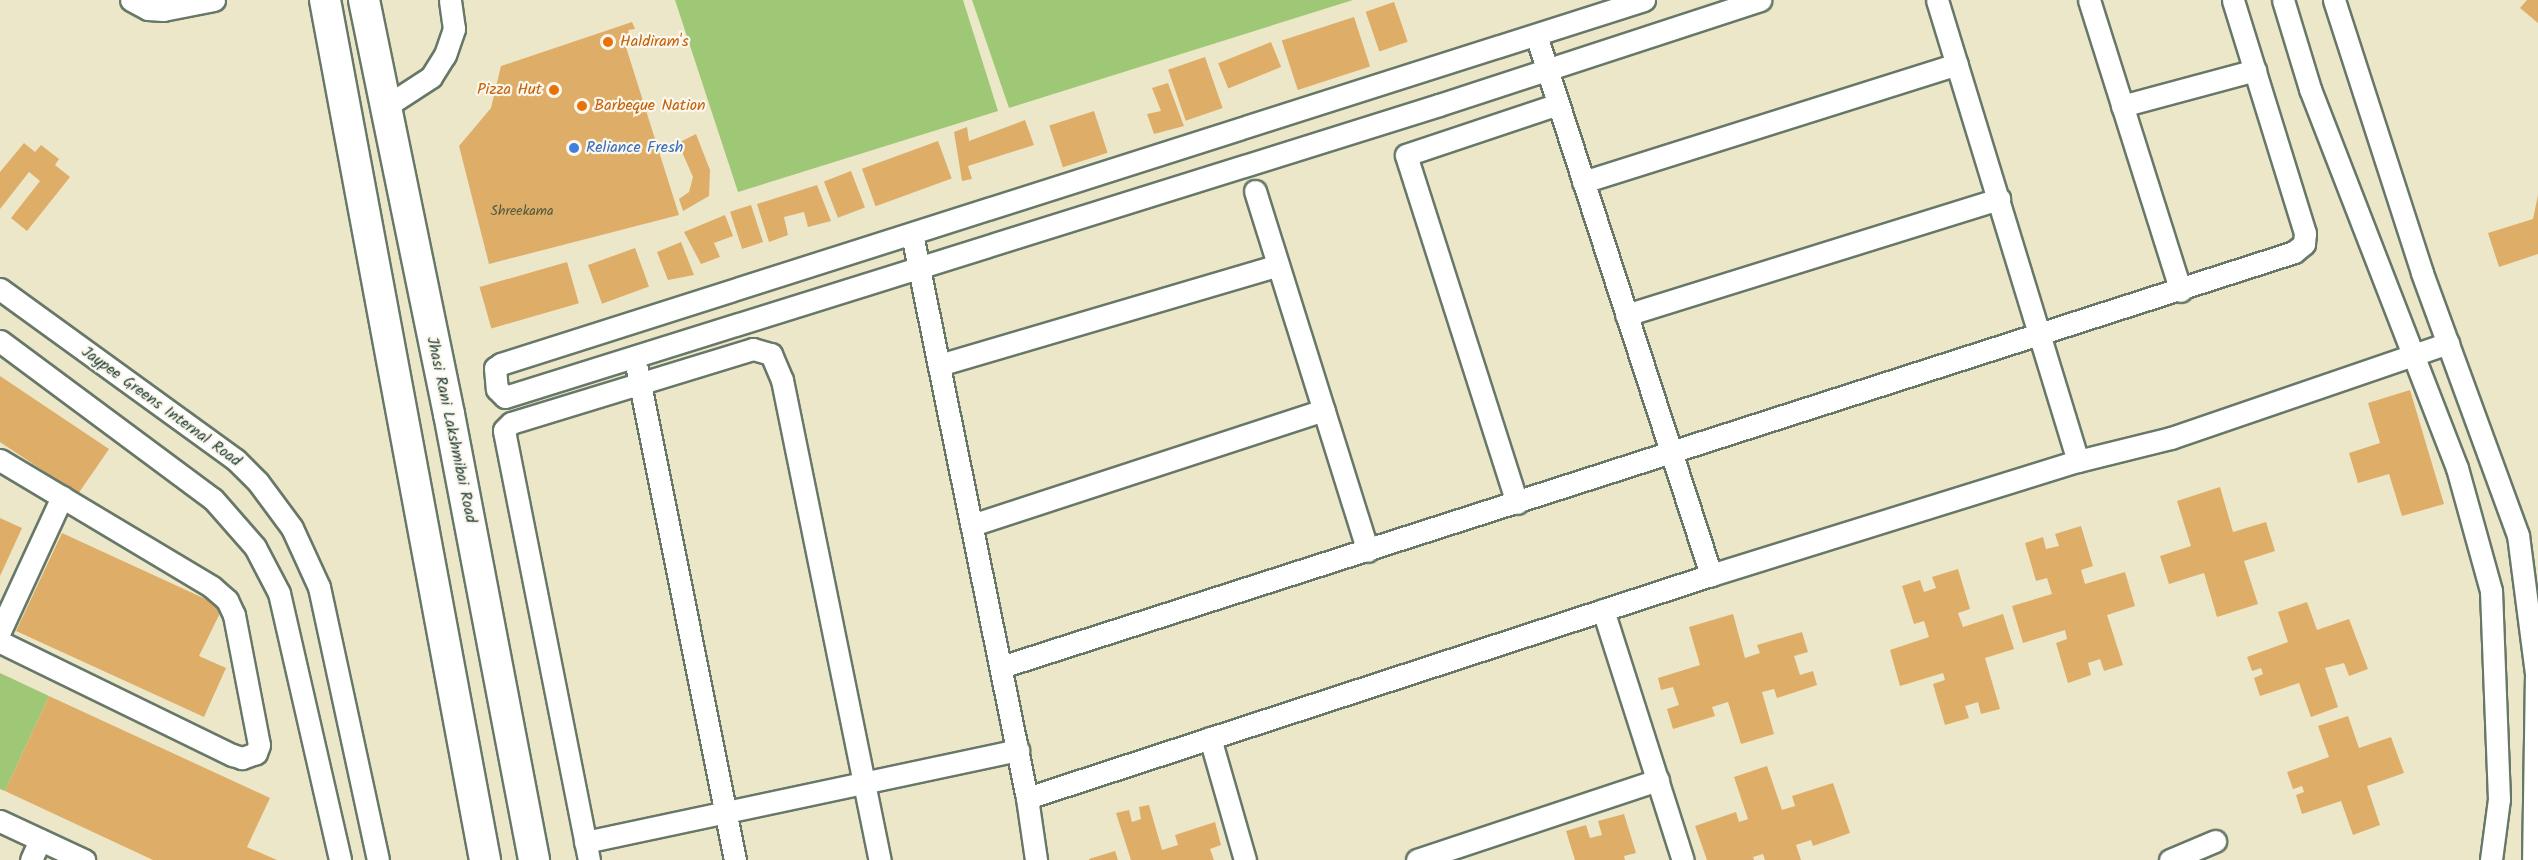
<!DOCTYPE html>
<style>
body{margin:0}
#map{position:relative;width:2538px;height:860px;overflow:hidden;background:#ede7ca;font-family:Kalam,sans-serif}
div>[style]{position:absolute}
.green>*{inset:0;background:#9ec875}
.building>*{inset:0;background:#dead68;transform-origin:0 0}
.roads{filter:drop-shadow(2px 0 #677868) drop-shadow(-2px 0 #677868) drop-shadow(0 2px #677868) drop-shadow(0 -2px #677868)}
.minor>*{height:21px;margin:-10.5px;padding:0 10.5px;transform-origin:10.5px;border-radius:10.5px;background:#fff}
.secondary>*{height:30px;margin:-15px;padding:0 15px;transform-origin:15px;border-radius:15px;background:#fff}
.dots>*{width:16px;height:16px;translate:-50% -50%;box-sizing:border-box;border:3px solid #fbf7ec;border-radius:50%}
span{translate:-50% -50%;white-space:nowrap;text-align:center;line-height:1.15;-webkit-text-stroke:4.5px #fbf7ec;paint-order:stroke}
.number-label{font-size:14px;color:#4f5941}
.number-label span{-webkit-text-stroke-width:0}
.food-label{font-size:16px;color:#c56008}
.left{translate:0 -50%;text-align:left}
.right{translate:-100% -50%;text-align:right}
.shop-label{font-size:16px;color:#366cbe}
.street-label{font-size:16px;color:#1f3d34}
</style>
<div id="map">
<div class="green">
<div style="clip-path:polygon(675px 0,963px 0,998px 111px,738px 192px)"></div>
<div style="clip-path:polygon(972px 0,1353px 0,1009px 108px)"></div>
<div style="clip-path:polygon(0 673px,49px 696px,5px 791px,0 789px)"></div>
</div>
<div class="building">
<div style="clip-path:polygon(2527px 0,2538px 0,2538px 23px,2520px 8px)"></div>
<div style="left:1394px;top:2px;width:42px;height:30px;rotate:71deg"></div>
<div style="left:1354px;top:17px;width:52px;height:76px;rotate:72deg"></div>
<div style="clip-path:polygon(632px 22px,635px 29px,628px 30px,633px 44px,626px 47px,679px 215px,489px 264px,459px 146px,491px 108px,501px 66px)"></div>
<div style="left:1271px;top:42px;width:27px;height:57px;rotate:68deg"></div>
<div style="left:1205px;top:57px;width:54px;height:39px;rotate:71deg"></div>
<div style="clip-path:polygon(1168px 83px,1184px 126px,1154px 134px,1147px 114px,1161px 111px,1152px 88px)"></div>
<div style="left:1094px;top:111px;width:44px;height:47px;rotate:72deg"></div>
<div style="clip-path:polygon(1025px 120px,1034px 145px,968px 166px,972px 179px,962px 181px,954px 132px,967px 127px,969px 141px)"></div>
<div style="clip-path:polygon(696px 134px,710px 170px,709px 196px,683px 211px,679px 199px,689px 192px,693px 177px,678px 143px)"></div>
<div style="left:938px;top:141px;width:40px;height:81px;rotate:70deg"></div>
<div style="clip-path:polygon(24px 143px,35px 152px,41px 145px,59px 159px,55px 165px,70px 177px,27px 231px,11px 218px,40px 181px,29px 172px,0 209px,0 172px)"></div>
<div style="left:851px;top:171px;width:39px;height:29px;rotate:69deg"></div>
<div style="clip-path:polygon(817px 185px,831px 221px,808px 227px,804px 212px,784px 217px,788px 235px,769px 242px,757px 204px)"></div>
<div style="clip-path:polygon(2538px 195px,2538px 254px,2499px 267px,2488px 233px,2533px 219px)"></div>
<div style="left:751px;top:205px;width:39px;height:22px;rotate:72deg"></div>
<div style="clip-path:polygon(725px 215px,733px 236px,714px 243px,720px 257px,701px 264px,684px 232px)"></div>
<div style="clip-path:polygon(681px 242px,694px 275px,668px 280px,657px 252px)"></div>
<div style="left:635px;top:248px;width:41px;height:50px;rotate:70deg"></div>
<div style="left:567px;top:262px;width:43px;height:91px;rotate:74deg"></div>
<div style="clip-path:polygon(0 376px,109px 449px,78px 494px,0 442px)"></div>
<div style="clip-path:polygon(2410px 390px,2444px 504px,2402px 516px,2389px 474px,2358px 483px,2349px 453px,2380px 443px,2368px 403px)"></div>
<div style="clip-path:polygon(2220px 487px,2233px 532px,2266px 522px,2275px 551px,2244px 561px,2258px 604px,2217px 617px,2204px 573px,2169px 584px,2160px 556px,2191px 546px,2177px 501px)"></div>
<div style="clip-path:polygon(0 518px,22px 528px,0 576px)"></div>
<div style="clip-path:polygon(2081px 526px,2093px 566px,2081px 570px,2085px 584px,2125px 572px,2135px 606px,2107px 615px,2123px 665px,2104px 671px,2100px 659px,2088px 663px,2091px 675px,2068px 683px,2056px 643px,2067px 639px,2065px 630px,2023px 643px,2012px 606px,2052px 594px,2047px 578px,2036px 581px,2025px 543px,2043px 537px,2046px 549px,2059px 546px,2055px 534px)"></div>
<div style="clip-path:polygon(62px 533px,223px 607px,199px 656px,226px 668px,204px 717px,16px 631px)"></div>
<div style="clip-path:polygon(1958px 569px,1970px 609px,1958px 613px,1963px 627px,2003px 614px,2014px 649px,1985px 658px,2000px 709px,1981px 714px,1978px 702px,1965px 706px,1969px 718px,1945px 725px,1933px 684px,1945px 680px,1943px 673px,1900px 686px,1890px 650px,1929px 637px,1924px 621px,1914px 624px,1902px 586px,1920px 580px,1924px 592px,1936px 588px,1932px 577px)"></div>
<div style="clip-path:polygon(2307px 602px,2317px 630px,2349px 619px,2368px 669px,2349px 676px,2344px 663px,2325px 668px,2338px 707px,2311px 717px,2299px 683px,2260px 696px,2254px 678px,2263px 674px,2261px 668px,2252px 671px,2247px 657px,2288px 642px,2278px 612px)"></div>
<div style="clip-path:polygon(1733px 614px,1745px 658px,1760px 653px,1757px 645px,1802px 632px,1808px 652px,1794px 656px,1800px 675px,1813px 671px,1817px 685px,1777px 698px,1774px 689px,1762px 692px,1774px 734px,1741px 744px,1728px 702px,1712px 707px,1715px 716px,1673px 729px,1667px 709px,1679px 705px,1673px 687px,1661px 690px,1658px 678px,1700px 665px,1689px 627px)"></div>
<div style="clip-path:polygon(49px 696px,270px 798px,247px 847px,277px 860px,153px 860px,5px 791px)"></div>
<div style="clip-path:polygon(2348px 716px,2359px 748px,2391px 737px,2404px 773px,2367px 786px,2380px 825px,2353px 835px,2341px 801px,2302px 814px,2296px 795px,2304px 792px,2302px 786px,2293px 789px,2287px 772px,2329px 757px,2318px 726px)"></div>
<div style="clip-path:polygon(1767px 766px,1782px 810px,1795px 806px,1792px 796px,1833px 783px,1850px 833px,1813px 846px,1811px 840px,1796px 845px,1801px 860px,1765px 860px,1763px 854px,1753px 857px,1754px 860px,1707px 860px,1695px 826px,1736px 812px,1739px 822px,1748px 819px,1734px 777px)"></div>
<div style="clip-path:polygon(1149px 805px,1162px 850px,1178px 845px,1175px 835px,1215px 822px,1221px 845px,1210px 849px,1214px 860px,1131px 860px,1116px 813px,1129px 810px,1132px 822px,1141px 819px,1139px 807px)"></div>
<div style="clip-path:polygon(1624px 814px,1636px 853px,1624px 856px,1625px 860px,1575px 860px,1566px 831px,1586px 825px,1590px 838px,1602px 835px,1598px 821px)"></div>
<div style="clip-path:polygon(1115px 851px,1118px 860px,1089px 860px,1089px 859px)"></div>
</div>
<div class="roads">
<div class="minor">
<div style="left:131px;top:0;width:19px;rotate:28deg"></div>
<div style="left:148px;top:9px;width:15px;rotate:4deg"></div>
<div style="left:163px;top:10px;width:52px;rotate:-11.1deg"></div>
<div style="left:1644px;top:0;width:1200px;rotate:162.34deg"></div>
<div style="left:501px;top:364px;width:7px;rotate:146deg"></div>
<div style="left:495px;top:368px;width:21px;rotate:85deg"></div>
<div style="left:497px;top:389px;width:11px;rotate:45deg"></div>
<div style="left:505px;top:397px;width:979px;rotate:-17.36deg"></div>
<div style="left:1439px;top:105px;width:338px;rotate:-18.1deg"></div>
<div style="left:1937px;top:0;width:482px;rotate:73deg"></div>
<div style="left:2089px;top:0;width:305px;rotate:72.5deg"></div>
<div style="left:2283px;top:0;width:93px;rotate:73.1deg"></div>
<div style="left:2310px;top:89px;width:407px;rotate:68.8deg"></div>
<div style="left:2457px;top:468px;width:128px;rotate:74.5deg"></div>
<div style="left:2491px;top:591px;width:208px;rotate:87.8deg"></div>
<div style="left:2499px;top:799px;width:62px;rotate:97.5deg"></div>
<div style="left:2334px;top:0;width:287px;rotate:72.1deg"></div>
<div style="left:2422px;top:273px;width:279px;rotate:69.9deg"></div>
<div style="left:2518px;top:535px;width:140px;rotate:82.6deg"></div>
<div style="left:2536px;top:674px;width:186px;rotate:90.9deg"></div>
<div style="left:1536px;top:35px;width:568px;rotate:72.04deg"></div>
<div style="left:2122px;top:106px;width:138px;rotate:-15.1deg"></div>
<div style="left:385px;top:107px;width:55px;rotate:-33.1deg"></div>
<div style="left:431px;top:77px;width:26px;rotate:-58deg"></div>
<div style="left:445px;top:55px;width:28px;rotate:-71deg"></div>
<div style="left:454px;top:29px;width:29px;rotate:-98deg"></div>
<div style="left:1583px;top:182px;width:392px;rotate:-17.5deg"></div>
<div style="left:1255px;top:191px;width:377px;rotate:72.6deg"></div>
<div style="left:912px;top:234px;width:576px;rotate:78.48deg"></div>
<div style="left:1027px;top:798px;width:63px;rotate:81.7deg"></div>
<div style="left:0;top:289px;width:291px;rotate:35.9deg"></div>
<div style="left:236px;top:460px;width:31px;rotate:45deg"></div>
<div style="left:258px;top:482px;width:57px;rotate:53.5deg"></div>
<div style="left:292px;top:528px;width:65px;rotate:65.4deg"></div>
<div style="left:319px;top:587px;width:279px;rotate:77.8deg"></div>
<div style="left:1626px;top:315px;width:391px;rotate:-17.3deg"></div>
<div style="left:0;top:341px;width:265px;rotate:36.6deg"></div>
<div style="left:213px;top:499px;width:64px;rotate:48.8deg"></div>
<div style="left:255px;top:547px;width:52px;rotate:62.4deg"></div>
<div style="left:279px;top:593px;width:274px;rotate:77.1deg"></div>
<div style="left:939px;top:365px;width:353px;rotate:-16.4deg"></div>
<div style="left:637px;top:369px;width:501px;rotate:78.71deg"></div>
<div style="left:0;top:460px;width:247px;rotate:30.9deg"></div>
<div style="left:212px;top:587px;width:20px;rotate:41deg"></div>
<div style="left:227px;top:600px;width:17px;rotate:65deg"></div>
<div style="left:234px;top:615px;width:132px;rotate:79.1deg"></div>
<div style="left:259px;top:745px;width:9px;rotate:111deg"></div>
<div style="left:256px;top:753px;width:15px;rotate:160deg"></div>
<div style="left:242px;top:758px;width:10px;rotate:-163deg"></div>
<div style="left:232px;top:755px;width:258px;rotate:-154deg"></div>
<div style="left:1517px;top:503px;width:365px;rotate:-107.7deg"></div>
<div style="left:1406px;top:155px;width:160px;rotate:-18.5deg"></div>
<div style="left:972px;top:525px;width:370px;rotate:-18.1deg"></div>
<div style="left:1603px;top:610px;width:262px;rotate:72.3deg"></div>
<div style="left:0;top:631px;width:148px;rotate:-65.2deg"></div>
<div style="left:1001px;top:667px;width:1358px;rotate:-17.79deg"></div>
<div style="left:2294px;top:252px;width:13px;rotate:-39deg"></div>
<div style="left:2304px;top:244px;width:11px;rotate:-85deg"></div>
<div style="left:2305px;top:233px;width:244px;rotate:-107.2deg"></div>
<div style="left:1210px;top:738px;width:127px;rotate:74deg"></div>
<div style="left:1027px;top:798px;width:719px;rotate:-18.06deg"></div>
<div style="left:1711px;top:575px;width:384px;rotate:-17.3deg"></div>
<div style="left:2078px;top:461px;width:96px;rotate:-13.9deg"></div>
<div style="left:2171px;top:438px;width:293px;rotate:-18.9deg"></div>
<div style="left:0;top:821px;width:93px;rotate:24.9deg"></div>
<div style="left:585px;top:842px;width:443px;rotate:-12deg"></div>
<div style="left:31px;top:860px;width:22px;rotate:-66deg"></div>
<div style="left:589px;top:860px;width:438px;rotate:-101.2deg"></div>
<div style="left:504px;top:430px;width:10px;rotate:-45deg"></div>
<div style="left:511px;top:423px;width:253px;rotate:-17deg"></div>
<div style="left:753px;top:349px;width:19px;rotate:16deg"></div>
<div style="left:771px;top:354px;width:28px;rotate:67deg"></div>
<div style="left:782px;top:380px;width:490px;rotate:78.5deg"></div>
<div style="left:1417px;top:860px;width:254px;rotate:-18.4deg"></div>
<div style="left:2170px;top:860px;width:49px;rotate:-22.9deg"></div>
</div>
<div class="secondary">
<div style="left:325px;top:0;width:875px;rotate:79.46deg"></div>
<div style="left:364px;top:0;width:423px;rotate:78.4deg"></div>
<div style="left:449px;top:414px;width:454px;rotate:79.2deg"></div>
</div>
</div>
<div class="dots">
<div style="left:608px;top:42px;background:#e8710a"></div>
<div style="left:554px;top:90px;background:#e8710a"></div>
<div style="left:582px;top:106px;background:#e8710a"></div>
<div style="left:574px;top:148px;background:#3f7fe0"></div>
</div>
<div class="number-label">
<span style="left:522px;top:211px">Shreekama</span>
</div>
<div class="food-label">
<span class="left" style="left:620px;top:42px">Haldiram's</span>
<span class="right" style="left:542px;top:90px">Pizza Hut</span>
<span class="left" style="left:594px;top:106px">Barbeque Nation</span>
</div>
<div class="shop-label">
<span class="left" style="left:586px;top:148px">Reliance Fresh</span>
</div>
<div class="street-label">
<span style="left:161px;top:407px;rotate:36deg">Jaypee Greens Internal Road</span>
<span style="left:451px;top:430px;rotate:78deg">Jhasi Rani Lakshmibai Road</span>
</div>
</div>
